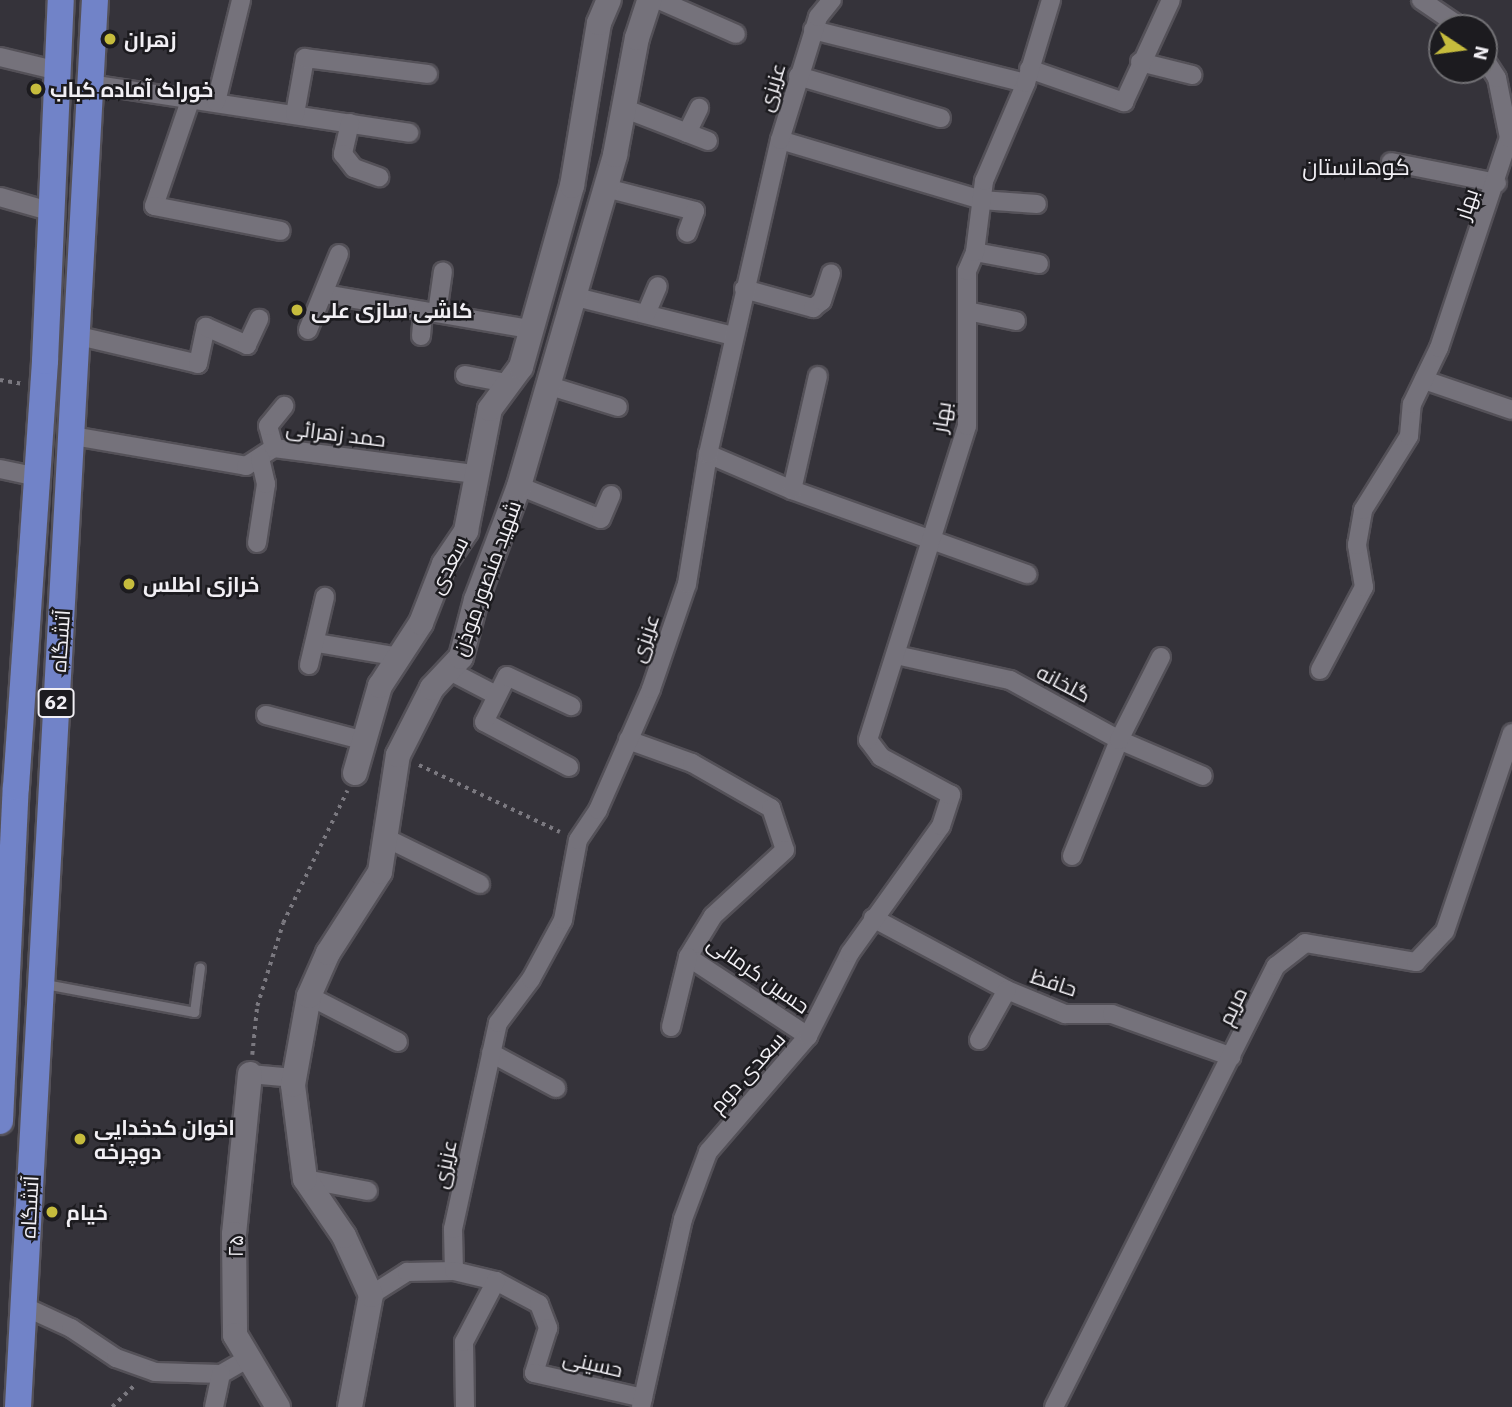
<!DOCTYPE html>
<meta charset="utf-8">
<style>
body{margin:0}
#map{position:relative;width:1512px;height:1407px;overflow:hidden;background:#35333a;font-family:"IBM Plex Sans",Cairo,sans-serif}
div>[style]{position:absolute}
.path>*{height:3.5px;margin-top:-1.75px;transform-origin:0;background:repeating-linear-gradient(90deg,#7b7980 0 3.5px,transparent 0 8.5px)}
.roads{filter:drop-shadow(2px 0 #545158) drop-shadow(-2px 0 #545158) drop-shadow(0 2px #545158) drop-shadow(0 -2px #545158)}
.lane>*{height:9px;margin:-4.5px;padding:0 4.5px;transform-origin:4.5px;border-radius:4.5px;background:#75727b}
.street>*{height:18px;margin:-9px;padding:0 9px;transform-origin:9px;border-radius:9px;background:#75727b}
.secondary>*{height:24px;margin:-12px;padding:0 12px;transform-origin:12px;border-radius:12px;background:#75727b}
.primary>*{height:26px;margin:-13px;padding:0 13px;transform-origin:13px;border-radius:13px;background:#7183c8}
.dots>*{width:19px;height:19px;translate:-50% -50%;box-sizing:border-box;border:4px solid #1c1b1f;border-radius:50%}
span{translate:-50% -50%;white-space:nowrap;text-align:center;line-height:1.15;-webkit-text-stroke:5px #1c1b1f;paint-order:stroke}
.shield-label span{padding:2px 5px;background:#1c1b1f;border:2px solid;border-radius:5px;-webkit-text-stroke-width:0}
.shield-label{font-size:19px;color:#f1eff4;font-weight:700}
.poi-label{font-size:21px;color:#f1eff4;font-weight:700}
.left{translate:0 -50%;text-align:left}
.street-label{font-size:21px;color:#f1eff4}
.neighbourhood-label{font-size:23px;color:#f1eff4}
.north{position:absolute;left:1428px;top:14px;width:70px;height:70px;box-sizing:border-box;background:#1c1b1f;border:2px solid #717074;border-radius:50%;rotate:103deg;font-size:19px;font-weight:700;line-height:28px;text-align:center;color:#f1eff4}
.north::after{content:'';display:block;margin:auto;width:24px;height:32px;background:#c6bc3d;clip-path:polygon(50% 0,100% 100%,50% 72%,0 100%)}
</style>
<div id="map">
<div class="path">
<div style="left:0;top:380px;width:22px;rotate:10deg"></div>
<div style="left:419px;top:765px;width:156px;rotate:25.4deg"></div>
<div style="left:252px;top:1055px;width:49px;rotate:-84.2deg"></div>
<div style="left:257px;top:1006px;width:87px;rotate:-72.6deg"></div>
<div style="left:283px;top:923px;width:147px;rotate:-64.1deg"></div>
<div style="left:112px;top:1407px;width:33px;rotate:-44deg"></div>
</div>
<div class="roads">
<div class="lane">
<div style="left:45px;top:984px;width:152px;rotate:10.6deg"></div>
<div style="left:194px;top:1012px;width:45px;rotate:-82.4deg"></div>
</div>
<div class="street">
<div style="left:659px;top:0;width:84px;rotate:23.8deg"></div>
<div style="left:1421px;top:0;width:50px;rotate:34.3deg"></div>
<div style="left:813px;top:30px;width:219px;rotate:14deg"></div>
<div style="left:0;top:57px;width:60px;rotate:13.6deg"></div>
<div style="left:1140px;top:62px;width:54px;rotate:14deg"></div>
<div style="left:1029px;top:69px;width:101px;rotate:19.2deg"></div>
<div style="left:1124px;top:102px;width:112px;rotate:-65.3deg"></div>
<div style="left:798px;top:76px;width:149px;rotate:16.4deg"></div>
<div style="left:90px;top:84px;width:323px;rotate:8.7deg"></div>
<div style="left:191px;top:98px;width:114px;rotate:108.9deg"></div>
<div style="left:154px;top:206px;width:129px;rotate:11.1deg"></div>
<div style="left:216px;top:102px;width:105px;rotate:-76.2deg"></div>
<div style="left:623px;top:108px;width:91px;rotate:21.2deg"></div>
<div style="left:295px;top:114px;width:57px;rotate:-79.9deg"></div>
<div style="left:305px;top:58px;width:124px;rotate:7.4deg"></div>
<div style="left:350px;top:123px;width:32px;rotate:103deg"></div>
<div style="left:343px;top:154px;width:18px;rotate:52deg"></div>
<div style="left:354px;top:168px;width:27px;rotate:20deg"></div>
<div style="left:687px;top:133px;width:28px;rotate:-64deg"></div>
<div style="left:780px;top:140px;width:210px;rotate:16.6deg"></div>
<div style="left:981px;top:200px;width:56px;rotate:4.1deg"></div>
<div style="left:1391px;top:162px;width:108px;rotate:11.2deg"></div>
<div style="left:606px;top:188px;width:92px;rotate:14.5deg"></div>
<div style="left:695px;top:211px;width:23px;rotate:110deg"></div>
<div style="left:0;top:197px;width:54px;rotate:16.1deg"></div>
<div style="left:975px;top:252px;width:65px;rotate:10.6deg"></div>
<div style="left:744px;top:289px;width:72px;rotate:15.4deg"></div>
<div style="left:813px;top:308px;width:11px;rotate:-38deg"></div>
<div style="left:822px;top:301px;width:29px;rotate:-72deg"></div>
<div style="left:325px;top:294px;width:208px;rotate:9.7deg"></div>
<div style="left:576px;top:297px;width:163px;rotate:13.9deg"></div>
<div style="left:967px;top:311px;width:50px;rotate:11.5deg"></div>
<div style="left:437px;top:313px;width:42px;rotate:-81.9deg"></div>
<div style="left:646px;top:314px;width:30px;rotate:-67deg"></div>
<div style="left:308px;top:330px;width:82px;rotate:-67.8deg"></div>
<div style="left:79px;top:336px;width:122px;rotate:13.2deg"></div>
<div style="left:198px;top:364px;width:38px;rotate:-78deg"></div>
<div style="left:206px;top:327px;width:45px;rotate:23.7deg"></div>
<div style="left:247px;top:345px;width:29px;rotate:-65deg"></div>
<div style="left:421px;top:336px;width:25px;rotate:-85deg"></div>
<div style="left:465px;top:375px;width:42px;rotate:11deg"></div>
<div style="left:1424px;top:380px;width:93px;rotate:18.8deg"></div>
<div style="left:550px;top:386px;width:71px;rotate:17.2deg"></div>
<div style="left:73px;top:436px;width:176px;rotate:9.8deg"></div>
<div style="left:246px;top:466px;width:33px;rotate:-33deg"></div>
<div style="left:274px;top:448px;width:203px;rotate:7.4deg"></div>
<div style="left:274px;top:448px;width:23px;rotate:-105deg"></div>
<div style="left:268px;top:426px;width:26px;rotate:-51deg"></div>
<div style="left:708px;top:454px;width:91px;rotate:23.2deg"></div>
<div style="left:792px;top:490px;width:250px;rotate:19.7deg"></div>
<div style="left:0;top:469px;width:38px;rotate:12deg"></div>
<div style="left:519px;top:486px;width:88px;rotate:21.9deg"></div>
<div style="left:601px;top:519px;width:26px;rotate:-67deg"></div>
<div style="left:792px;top:490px;width:117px;rotate:-77.2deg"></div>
<div style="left:257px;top:543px;width:60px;rotate:-81.3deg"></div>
<div style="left:266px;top:484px;width:27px;rotate:-103deg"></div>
<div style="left:317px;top:643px;width:83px;rotate:9.7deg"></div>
<div style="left:896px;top:655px;width:117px;rotate:12.4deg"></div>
<div style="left:1010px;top:680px;width:124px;rotate:28.8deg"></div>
<div style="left:1119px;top:740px;width:91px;rotate:23.2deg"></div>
<div style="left:309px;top:665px;width:70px;rotate:-76.8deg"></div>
<div style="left:448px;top:670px;width:52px;rotate:27.6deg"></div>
<div style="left:1320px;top:670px;width:94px;rotate:-62.1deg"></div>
<div style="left:1364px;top:587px;width:43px;rotate:-99.5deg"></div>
<div style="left:1357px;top:545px;width:36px;rotate:-80deg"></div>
<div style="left:1363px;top:510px;width:87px;rotate:-58.1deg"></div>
<div style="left:1409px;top:436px;width:32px;rotate:-85deg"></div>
<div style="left:1412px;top:404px;width:62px;rotate:-64.3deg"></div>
<div style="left:1439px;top:348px;width:221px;rotate:-71.6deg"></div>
<div style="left:1509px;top:138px;width:61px;rotate:-101.3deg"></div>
<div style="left:1497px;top:78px;width:24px;rotate:-123deg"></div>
<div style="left:266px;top:715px;width:102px;rotate:14.7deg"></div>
<div style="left:628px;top:740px;width:68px;rotate:19.8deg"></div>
<div style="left:692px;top:763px;width:91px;rotate:29.7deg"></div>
<div style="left:771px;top:808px;width:44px;rotate:71.6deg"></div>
<div style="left:785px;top:850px;width:98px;rotate:137.5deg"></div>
<div style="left:713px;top:916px;width:48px;rotate:121.4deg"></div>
<div style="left:688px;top:957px;width:144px;rotate:33.4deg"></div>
<div style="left:569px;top:767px;width:96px;rotate:-152.1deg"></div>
<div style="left:484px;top:722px;width:51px;rotate:-63.4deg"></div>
<div style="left:507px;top:676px;width:71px;rotate:25.1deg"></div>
<div style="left:384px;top:837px;width:107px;rotate:26.1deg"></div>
<div style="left:1072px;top:856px;width:125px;rotate:-67.9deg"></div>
<div style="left:1119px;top:740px;width:93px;rotate:-63.2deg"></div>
<div style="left:873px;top:918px;width:152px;rotate:28.2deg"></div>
<div style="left:1007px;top:990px;width:63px;rotate:22.5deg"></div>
<div style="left:1065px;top:1014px;width:47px"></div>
<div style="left:1112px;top:1014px;width:127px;rotate:19.7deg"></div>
<div style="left:309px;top:996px;width:100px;rotate:27.3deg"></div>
<div style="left:671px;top:1027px;width:72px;rotate:-76.3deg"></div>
<div style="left:979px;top:1040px;width:57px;rotate:-60.8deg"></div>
<div style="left:491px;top:1053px;width:74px;rotate:28.3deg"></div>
<div style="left:250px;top:1074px;width:44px;rotate:5.2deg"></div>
<div style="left:305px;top:1179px;width:64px;rotate:10.8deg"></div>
<div style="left:454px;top:1271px;width:42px;rotate:-91.4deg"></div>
<div style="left:453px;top:1229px;width:211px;rotate:-77.7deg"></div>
<div style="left:498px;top:1023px;width:55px;rotate:-53.1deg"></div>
<div style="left:531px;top:979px;width:67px;rotate:-61.5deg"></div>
<div style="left:563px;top:920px;width:81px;rotate:-79.4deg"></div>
<div style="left:578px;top:840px;width:36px;rotate:-56deg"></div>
<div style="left:598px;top:810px;width:132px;rotate:-66.3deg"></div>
<div style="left:651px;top:689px;width:111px;rotate:-71.1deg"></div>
<div style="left:687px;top:584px;width:132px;rotate:-80.8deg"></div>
<div style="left:708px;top:454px;width:322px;rotate:-77.1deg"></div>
<div style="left:780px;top:140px;width:129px;rotate:-72.8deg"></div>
<div style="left:818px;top:17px;width:22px;rotate:-51deg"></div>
<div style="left:371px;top:1295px;width:43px;rotate:-32.6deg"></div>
<div style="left:407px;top:1272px;width:47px;rotate:-1.2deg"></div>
<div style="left:454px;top:1271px;width:43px;rotate:13.4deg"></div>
<div style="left:496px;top:1281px;width:49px;rotate:28.1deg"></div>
<div style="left:539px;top:1304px;width:26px;rotate:69deg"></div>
<div style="left:548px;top:1328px;width:47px;rotate:107.3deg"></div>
<div style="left:534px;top:1373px;width:112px;rotate:12.9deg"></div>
<div style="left:23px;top:1306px;width:53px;rotate:24.6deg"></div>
<div style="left:71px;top:1328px;width:54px;rotate:33.7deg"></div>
<div style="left:116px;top:1358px;width:41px;rotate:19.7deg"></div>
<div style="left:155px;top:1372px;width:66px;rotate:1.7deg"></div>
<div style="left:221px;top:1374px;width:32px;rotate:-30deg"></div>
<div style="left:214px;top:1407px;width:34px;rotate:-78deg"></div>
<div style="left:465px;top:1407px;width:65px;rotate:-90.9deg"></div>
<div style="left:464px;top:1342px;width:69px;rotate:-62.3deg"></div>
<div style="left:641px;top:1407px;width:193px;rotate:-77.4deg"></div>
<div style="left:683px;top:1219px;width:72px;rotate:-69.5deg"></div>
<div style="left:708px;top:1152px;width:153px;rotate:-49.2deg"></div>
<div style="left:808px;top:1036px;width:93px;rotate:-63.2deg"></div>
<div style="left:850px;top:953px;width:156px;rotate:-54.4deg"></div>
<div style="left:941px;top:826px;width:33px;rotate:-72deg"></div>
<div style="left:951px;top:795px;width:80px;rotate:-151.5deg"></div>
<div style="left:881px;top:757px;width:21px;rotate:-127deg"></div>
<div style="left:868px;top:740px;width:329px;rotate:-72.5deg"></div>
<div style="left:967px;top:426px;width:155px;rotate:-90deg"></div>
<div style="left:967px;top:271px;width:21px;rotate:-67deg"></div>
<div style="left:975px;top:252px;width:72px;rotate:-82.8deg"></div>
<div style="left:984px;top:181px;width:107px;rotate:-66.8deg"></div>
<div style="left:1026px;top:83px;width:87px;rotate:-73.2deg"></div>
<div style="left:1054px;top:1407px;width:494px;rotate:-63.3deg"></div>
<div style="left:1276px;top:966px;width:37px;rotate:-38deg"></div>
<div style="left:1305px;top:943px;width:113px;rotate:9.7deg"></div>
<div style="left:1416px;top:962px;width:42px;rotate:-46.9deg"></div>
<div style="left:1445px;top:931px;width:209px;rotate:-71.3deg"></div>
</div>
<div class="secondary">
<div style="left:355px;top:773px;width:91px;rotate:-74deg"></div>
<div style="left:380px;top:686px;width:75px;rotate:-56.9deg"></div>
<div style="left:421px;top:623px;width:63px;rotate:-68.7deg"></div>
<div style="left:444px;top:564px;width:40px;rotate:-56deg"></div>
<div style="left:466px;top:531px;width:124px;rotate:-78.9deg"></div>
<div style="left:490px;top:409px;width:52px;rotate:-53.6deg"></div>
<div style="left:521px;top:367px;width:188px;rotate:-74.3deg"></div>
<div style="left:572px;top:186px;width:165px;rotate:-80.6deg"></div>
<div style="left:599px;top:23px;width:25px;rotate:-67deg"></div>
<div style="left:250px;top:1074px;width:161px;rotate:95.7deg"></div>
<div style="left:234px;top:1234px;width:101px;rotate:89.4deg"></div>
<div style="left:235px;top:1335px;width:84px;rotate:59.2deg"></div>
<div style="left:350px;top:1407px;width:114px;rotate:-79.4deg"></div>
<div style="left:371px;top:1295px;width:65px;rotate:-114.6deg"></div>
<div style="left:344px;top:1236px;width:69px;rotate:-124.4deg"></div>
<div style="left:305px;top:1179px;width:95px;rotate:-97.3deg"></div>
<div style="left:293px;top:1085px;width:90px;rotate:-79.8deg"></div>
<div style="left:309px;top:996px;width:47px;rotate:-66.2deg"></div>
<div style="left:328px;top:953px;width:96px;rotate:-57.3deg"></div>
<div style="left:380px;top:872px;width:118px;rotate:-81.3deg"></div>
<div style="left:398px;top:755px;width:75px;rotate:-63.1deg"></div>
<div style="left:432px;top:688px;width:42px;rotate:-46.9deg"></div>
<div style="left:461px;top:657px;width:59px;rotate:-75.3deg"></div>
<div style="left:476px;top:600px;width:122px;rotate:-69.3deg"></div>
<div style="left:519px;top:486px;width:345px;rotate:-73.8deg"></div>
<div style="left:615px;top:155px;width:119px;rotate:-79.4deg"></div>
<div style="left:637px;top:38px;width:40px;rotate:-72deg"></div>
</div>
<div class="primary">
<div style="left:0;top:1121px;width:334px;rotate:-87.3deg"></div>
<div style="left:16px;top:787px;width:427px;rotate:-86.1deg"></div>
<div style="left:45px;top:361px;width:361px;rotate:-87.5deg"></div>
<div style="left:18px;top:1407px;width:1409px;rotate:-86.87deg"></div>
</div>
</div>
<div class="dots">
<div style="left:110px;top:39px;background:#c6bc3d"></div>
<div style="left:36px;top:89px;background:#c6bc3d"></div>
<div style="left:297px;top:310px;background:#c6bc3d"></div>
<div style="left:129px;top:584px;background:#c6bc3d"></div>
<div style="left:80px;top:1139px;background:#c6bc3d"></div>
<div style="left:52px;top:1212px;background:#c6bc3d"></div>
</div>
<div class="shield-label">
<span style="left:56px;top:703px">62</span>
</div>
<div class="poi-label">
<span class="left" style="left:124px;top:39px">زهران</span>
<span class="left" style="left:50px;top:89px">خوراک آماده کباب</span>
<span class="left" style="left:311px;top:310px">کاشی سازی علی</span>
<span class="left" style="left:143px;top:584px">خرازی اطلس</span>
<span class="left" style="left:94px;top:1139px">اخوان کدخدایی<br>دوچرخه</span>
<span class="left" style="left:66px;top:1212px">خیام</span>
</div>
<div class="street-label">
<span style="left:771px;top:87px;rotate:-73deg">عزیزی</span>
<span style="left:1466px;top:204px;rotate:-72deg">بهار</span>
<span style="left:941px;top:417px;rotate:-81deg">بهار</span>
<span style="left:336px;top:433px;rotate:7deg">حمد زهرائی</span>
<span style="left:448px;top:565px;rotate:-63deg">سعدی</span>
<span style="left:486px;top:578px;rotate:-70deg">شهید منصور موذن</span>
<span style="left:644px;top:638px;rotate:-71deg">عزیزی</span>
<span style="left:60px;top:641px;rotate:-86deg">آتشگاه</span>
<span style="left:1064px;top:683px;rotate:28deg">گلخانه</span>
<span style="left:759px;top:974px;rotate:35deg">حسین کرمانی</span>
<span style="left:1054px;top:982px;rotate:18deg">حافظ</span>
<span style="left:1232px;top:1006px;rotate:-64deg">مریم</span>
<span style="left:747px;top:1072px;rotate:-48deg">سعدی دوم</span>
<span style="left:444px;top:1164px;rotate:-78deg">عزیزی</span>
<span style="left:29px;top:1207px;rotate:-87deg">آتشگاه</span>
<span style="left:235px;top:1246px;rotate:-89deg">۲۵</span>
<span style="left:593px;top:1363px;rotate:13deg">حسینی</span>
</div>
<div class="neighbourhood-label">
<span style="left:1356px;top:166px">کوهانستان</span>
</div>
<div class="north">N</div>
</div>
